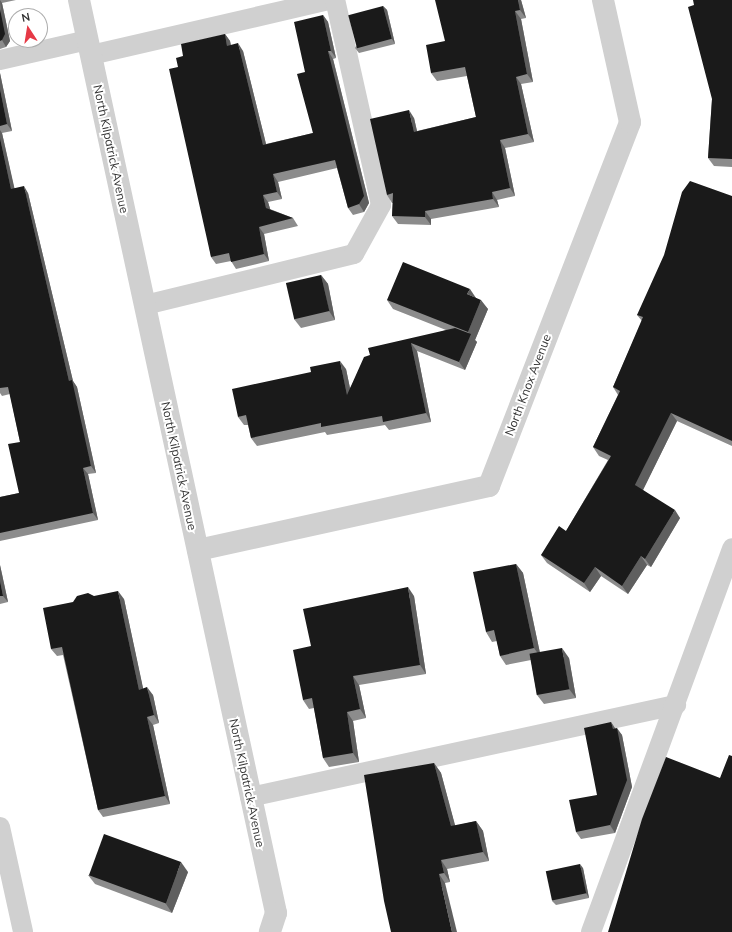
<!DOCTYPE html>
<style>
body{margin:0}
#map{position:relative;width:732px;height:932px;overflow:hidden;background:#fff;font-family:Mulish,sans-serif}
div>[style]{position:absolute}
.lane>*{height:20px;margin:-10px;padding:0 10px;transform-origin:10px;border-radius:10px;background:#d0d0d0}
.street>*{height:22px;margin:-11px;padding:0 11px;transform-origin:11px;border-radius:11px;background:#d0d0d0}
.wall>*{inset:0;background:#8c8c8c}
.shaded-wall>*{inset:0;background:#5f5f5f}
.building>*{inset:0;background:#1a1a1a;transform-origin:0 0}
span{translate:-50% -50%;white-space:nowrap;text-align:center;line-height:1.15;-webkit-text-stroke:4px #fff;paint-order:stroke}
.street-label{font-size:12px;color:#333}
.north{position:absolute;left:8px;top:8px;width:40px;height:40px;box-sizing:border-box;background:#fff;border:1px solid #adadad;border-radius:50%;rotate:348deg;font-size:11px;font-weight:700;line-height:16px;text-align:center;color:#333}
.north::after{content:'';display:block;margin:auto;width:14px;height:18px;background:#e63946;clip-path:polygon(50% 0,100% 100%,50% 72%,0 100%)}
</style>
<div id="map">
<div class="lane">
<div style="left:91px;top:55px;width:244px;rotate:-13deg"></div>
<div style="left:0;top:60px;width:90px;rotate:-12.8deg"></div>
<div style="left:145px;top:305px;width:215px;rotate:-13.7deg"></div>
<div style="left:354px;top:254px;width:56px;rotate:-61.1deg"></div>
<div style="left:381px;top:205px;width:210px;rotate:-102.6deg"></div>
<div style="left:250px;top:797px;width:436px;rotate:-12.2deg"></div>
<div style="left:0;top:827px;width:107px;rotate:77.6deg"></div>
<div style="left:591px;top:932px;width:409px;rotate:-69.8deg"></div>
</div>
<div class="street">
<div style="left:79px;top:0;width:934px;rotate:77.82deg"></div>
<div style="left:276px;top:913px;width:20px;rotate:108deg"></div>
<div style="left:198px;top:550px;width:298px;rotate:-12.4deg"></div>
<div style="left:489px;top:486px;width:390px;rotate:-68.8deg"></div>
<div style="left:630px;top:122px;width:125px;rotate:-102.5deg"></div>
</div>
<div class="wall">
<div style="clip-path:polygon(0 0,16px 0,2px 3px,10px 41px,6px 47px,0 49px)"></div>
<div style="clip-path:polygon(521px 0,526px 18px,521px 19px,533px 82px,521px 84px,534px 142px,505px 148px,515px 196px,497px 200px,499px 207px,431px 219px,431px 225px,398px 224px,392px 216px,393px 203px,392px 203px,387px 195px,414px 118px,417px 131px,476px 117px,467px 76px,437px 81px,431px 73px,445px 41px)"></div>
<div style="clip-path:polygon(732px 0,732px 167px,714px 166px,708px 158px,712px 99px)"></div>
<div style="clip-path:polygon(383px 6px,387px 10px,395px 44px,359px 53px,355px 48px)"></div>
<div style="clip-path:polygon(323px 15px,328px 22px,336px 58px,333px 59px,369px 203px,364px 212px,353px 215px,348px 208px,337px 168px,278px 182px,282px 199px,268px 202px,270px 209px,293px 218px,298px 226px,264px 234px,269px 261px,236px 269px,231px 261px,216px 264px,211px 257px,178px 67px,183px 56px,225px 34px,230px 41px,231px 45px,243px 51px,266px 144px,313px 133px,305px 72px)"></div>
<div style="clip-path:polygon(0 73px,12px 131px,2px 133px,14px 188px,28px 193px,73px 381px,77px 387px,96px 473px,88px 474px,98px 520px,0 541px,0 497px,19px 493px,20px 442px,10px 394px,2px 396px,0 393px)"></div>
<div style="clip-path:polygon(732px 196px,732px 446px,677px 421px,643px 490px,680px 518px,651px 567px,647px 565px,628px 594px,601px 576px,590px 592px,547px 563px,541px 555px,566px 531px,608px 460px,599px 456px,593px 447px,618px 395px,613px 387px,642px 321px,637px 315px)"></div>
<div style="clip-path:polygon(321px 275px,328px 284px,335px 320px,301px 328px,294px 319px)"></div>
<div style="clip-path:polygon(475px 297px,488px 309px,475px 340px,477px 342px,465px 370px,417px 351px,431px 422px,389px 430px,385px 425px,327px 435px,325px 432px,257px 446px,251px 438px,248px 425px,244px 425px,238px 417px,346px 369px,350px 388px,370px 355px,446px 330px,393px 309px,387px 300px)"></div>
<div style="clip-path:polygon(516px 564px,523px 573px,540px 653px,569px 658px,576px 698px,544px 704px,537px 695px,531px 660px,506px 665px,500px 656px,497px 641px,492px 642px,486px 632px)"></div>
<div style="clip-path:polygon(0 565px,8px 602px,0 604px)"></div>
<div style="clip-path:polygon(94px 596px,124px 599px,143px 689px,153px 695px,159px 723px,153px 725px,170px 804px,103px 817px,98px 810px,63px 655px,57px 656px,51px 649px)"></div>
<div style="clip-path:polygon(414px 596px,426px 674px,359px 685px,366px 718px,353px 721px,359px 762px,329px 767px,323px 758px,314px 708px,309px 709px,303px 700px,311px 646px)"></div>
<div style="clip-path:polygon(611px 722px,615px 728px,622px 735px,632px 787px,615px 833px,581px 839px,576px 832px,597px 795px)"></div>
<div style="clip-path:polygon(434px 763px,441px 773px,455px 826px,476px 821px,483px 831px,489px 861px,447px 869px,450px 882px,445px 883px,391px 932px)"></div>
<div style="clip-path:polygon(583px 868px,589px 898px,556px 905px,552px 901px)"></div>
<div style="clip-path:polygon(188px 872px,172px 913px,95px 884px,88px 875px)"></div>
</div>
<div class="shaded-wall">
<div style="clip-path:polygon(0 0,2px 3px,10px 41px,6px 47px,2px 40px)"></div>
<div style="clip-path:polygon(518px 0,521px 0,526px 18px,520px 10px)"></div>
<div style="clip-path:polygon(383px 6px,387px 10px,395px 44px,392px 39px)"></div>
<div style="clip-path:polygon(515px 11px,521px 19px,533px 82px,527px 74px)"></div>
<div style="clip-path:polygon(323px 15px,328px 22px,336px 58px,331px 51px)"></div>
<div style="clip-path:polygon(225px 34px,230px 41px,232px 53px,227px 46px)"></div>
<div style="clip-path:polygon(238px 43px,243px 51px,268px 152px,263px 145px)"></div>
<div style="clip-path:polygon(328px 51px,333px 59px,369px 203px,364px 212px,359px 204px)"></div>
<div style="clip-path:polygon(0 73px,12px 131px,7px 124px,0 89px)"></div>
<div style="clip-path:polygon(516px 77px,521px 84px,534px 142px,528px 134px)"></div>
<div style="clip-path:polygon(409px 110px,414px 118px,419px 140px,414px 132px)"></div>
<div style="clip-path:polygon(0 130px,2px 133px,16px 195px,11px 189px,0 138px)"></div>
<div style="clip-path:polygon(500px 140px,505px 148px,515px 196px,510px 188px)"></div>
<div style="clip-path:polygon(273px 174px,278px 182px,282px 199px,277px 192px)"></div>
<div style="clip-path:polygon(24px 186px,28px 193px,73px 381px,77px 387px,96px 473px,91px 466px,69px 381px)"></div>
<div style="clip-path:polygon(492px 192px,497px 200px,499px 207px,493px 199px)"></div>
<div style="clip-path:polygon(263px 195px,268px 202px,272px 215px,266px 208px)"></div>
<div style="clip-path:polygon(425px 211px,431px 219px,431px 225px,425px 217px)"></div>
<div style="clip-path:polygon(259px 227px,264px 234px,269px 261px,264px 254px)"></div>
<div style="clip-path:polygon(321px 275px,328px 284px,335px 320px,329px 311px)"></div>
<div style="clip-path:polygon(470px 289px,476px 298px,467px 294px)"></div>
<div style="clip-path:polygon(481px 300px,488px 309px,475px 340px,477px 342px,465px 370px,459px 362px,470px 335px,468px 332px)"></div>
<div style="clip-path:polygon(411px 343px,417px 351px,431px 422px,426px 413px)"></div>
<div style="clip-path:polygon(340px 361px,346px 369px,353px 403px,347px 395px)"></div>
<div style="clip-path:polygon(671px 413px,677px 421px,641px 494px,635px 485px)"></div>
<div style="clip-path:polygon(83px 468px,88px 474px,98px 520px,93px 513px)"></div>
<div style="clip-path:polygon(675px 510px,680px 518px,651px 567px,645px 559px)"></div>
<div style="clip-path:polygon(641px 556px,647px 565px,628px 594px,622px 586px)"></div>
<div style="clip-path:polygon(516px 564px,523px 573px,541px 658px,534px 648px)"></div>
<div style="clip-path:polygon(0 565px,8px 602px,3px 596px,0 581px)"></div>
<div style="clip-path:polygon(595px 567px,601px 576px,590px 592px,584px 583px)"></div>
<div style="clip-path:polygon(408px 587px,414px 596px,426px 674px,420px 665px)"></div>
<div style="clip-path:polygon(118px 591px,124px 599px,145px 697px,139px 690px)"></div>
<div style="clip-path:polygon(562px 648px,569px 658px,576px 698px,569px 689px)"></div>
<div style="clip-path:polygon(353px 676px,359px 685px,366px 718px,360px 709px)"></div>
<div style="clip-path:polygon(147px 687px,153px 695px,159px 723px,154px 715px)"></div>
<div style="clip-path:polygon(347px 712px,353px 721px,359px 762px,353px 753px)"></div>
<div style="clip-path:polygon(147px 717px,153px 725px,170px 804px,165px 796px)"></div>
<div style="clip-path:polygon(611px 722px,616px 730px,613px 729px)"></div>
<div style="clip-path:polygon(617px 728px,622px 735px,632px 787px,615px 833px,610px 825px)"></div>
<div style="clip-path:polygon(434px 763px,441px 773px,458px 836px,451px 826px)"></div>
<div style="clip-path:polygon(476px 821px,483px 831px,489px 861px,483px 852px)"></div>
<div style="clip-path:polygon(441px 860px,447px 869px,450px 882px,444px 873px)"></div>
<div style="clip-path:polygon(181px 862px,188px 872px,172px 913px,166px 904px)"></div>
<div style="clip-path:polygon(580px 864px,583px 868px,589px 898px,586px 893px)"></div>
<div style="clip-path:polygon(439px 874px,445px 883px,457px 932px,452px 932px)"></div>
</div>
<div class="building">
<div style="clip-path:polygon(435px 0,518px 0,520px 10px,515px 11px,527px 74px,516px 77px,528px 134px,500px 140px,510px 188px,492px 192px,493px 199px,425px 211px,425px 217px,392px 216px,393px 193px,387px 195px,370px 119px,409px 110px,414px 132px,476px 117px,465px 67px,431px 73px,426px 45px,445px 41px)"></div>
<div style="clip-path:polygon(693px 0,732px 0,732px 159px,708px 158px,712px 99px,688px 7px,694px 5px)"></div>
<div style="left:383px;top:6px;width:34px;height:36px;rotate:75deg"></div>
<div style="clip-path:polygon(0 9px,5px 34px,2px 40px,0 41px)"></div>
<div style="clip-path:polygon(323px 15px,331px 51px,328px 51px,364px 196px,359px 204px,348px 208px,335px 160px,273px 174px,277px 192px,263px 195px,266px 208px,293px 218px,259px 227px,264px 254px,231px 262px,229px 253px,211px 257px,169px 69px,178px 67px,176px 58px,183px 56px,181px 44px,225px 34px,227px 46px,238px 43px,263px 145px,313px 133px,297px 74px,305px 72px,294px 22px)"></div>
<div style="clip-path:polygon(0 89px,7px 124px,0 126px)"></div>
<div style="clip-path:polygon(0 138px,11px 189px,24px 186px,69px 381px,72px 380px,91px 466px,83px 468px,93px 513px,0 533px,0 497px,19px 493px,8px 444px,20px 442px,8px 387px,0 388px)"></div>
<div style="clip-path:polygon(690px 181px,732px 196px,732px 441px,671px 413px,635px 485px,675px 510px,645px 559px,641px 556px,622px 586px,595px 567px,584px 583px,541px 555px,559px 526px,566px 531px,611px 456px,593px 447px,620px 391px,613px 387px,643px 317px,637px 315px,664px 255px,682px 192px)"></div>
<div style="clip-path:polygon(403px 262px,470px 289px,467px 294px,481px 300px,468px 332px,387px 300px)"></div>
<div style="left:321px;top:275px;width:37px;height:36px;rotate:77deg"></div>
<div style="clip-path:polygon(455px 328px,471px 334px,459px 362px,411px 343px,426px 413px,383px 422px,382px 416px,321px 427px,321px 423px,251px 438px,246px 415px,238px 417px,232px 389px,311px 372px,310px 367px,340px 361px,347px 395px,364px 357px,370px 355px,368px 348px)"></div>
<div style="clip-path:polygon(516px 564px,534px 648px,500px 656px,494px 630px,486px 632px,473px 572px)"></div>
<div style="clip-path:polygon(0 581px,3px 596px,0 596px)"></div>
<div style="clip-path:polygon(408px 587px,420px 665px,353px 676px,360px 709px,347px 712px,353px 753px,323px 758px,312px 698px,303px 700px,293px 650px,311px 646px,303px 609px)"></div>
<div style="clip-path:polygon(118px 591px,139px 690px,147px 687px,154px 715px,147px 717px,165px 796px,98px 810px,62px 647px,51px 649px,43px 608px,73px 602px,77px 596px,88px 593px,94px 596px)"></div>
<div style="left:562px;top:648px;width:42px;height:33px;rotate:80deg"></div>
<div style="clip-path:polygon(611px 722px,613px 729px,617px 728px,627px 780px,610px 825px,576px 832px,569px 800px,597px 795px,584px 728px)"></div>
<div style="clip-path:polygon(729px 755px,732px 756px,732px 932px,608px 932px,642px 819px,666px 757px,720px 778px)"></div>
<div style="clip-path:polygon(434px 763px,451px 826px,476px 821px,483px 852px,441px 860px,444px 873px,439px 874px,452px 932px,391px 932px,384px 901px,364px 775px)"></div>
<div style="left:104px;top:834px;width:82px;height:44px;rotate:20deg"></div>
<div style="left:580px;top:864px;width:30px;height:35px;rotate:78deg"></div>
</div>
<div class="street-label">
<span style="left:111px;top:149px;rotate:78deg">North Kilpatrick Avenue</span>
<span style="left:528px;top:385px;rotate:-69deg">North Knox Avenue</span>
<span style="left:179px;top:466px;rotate:78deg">North Kilpatrick Avenue</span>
<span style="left:247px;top:783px;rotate:78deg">North Kilpatrick Avenue</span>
</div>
<div class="north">N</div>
</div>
